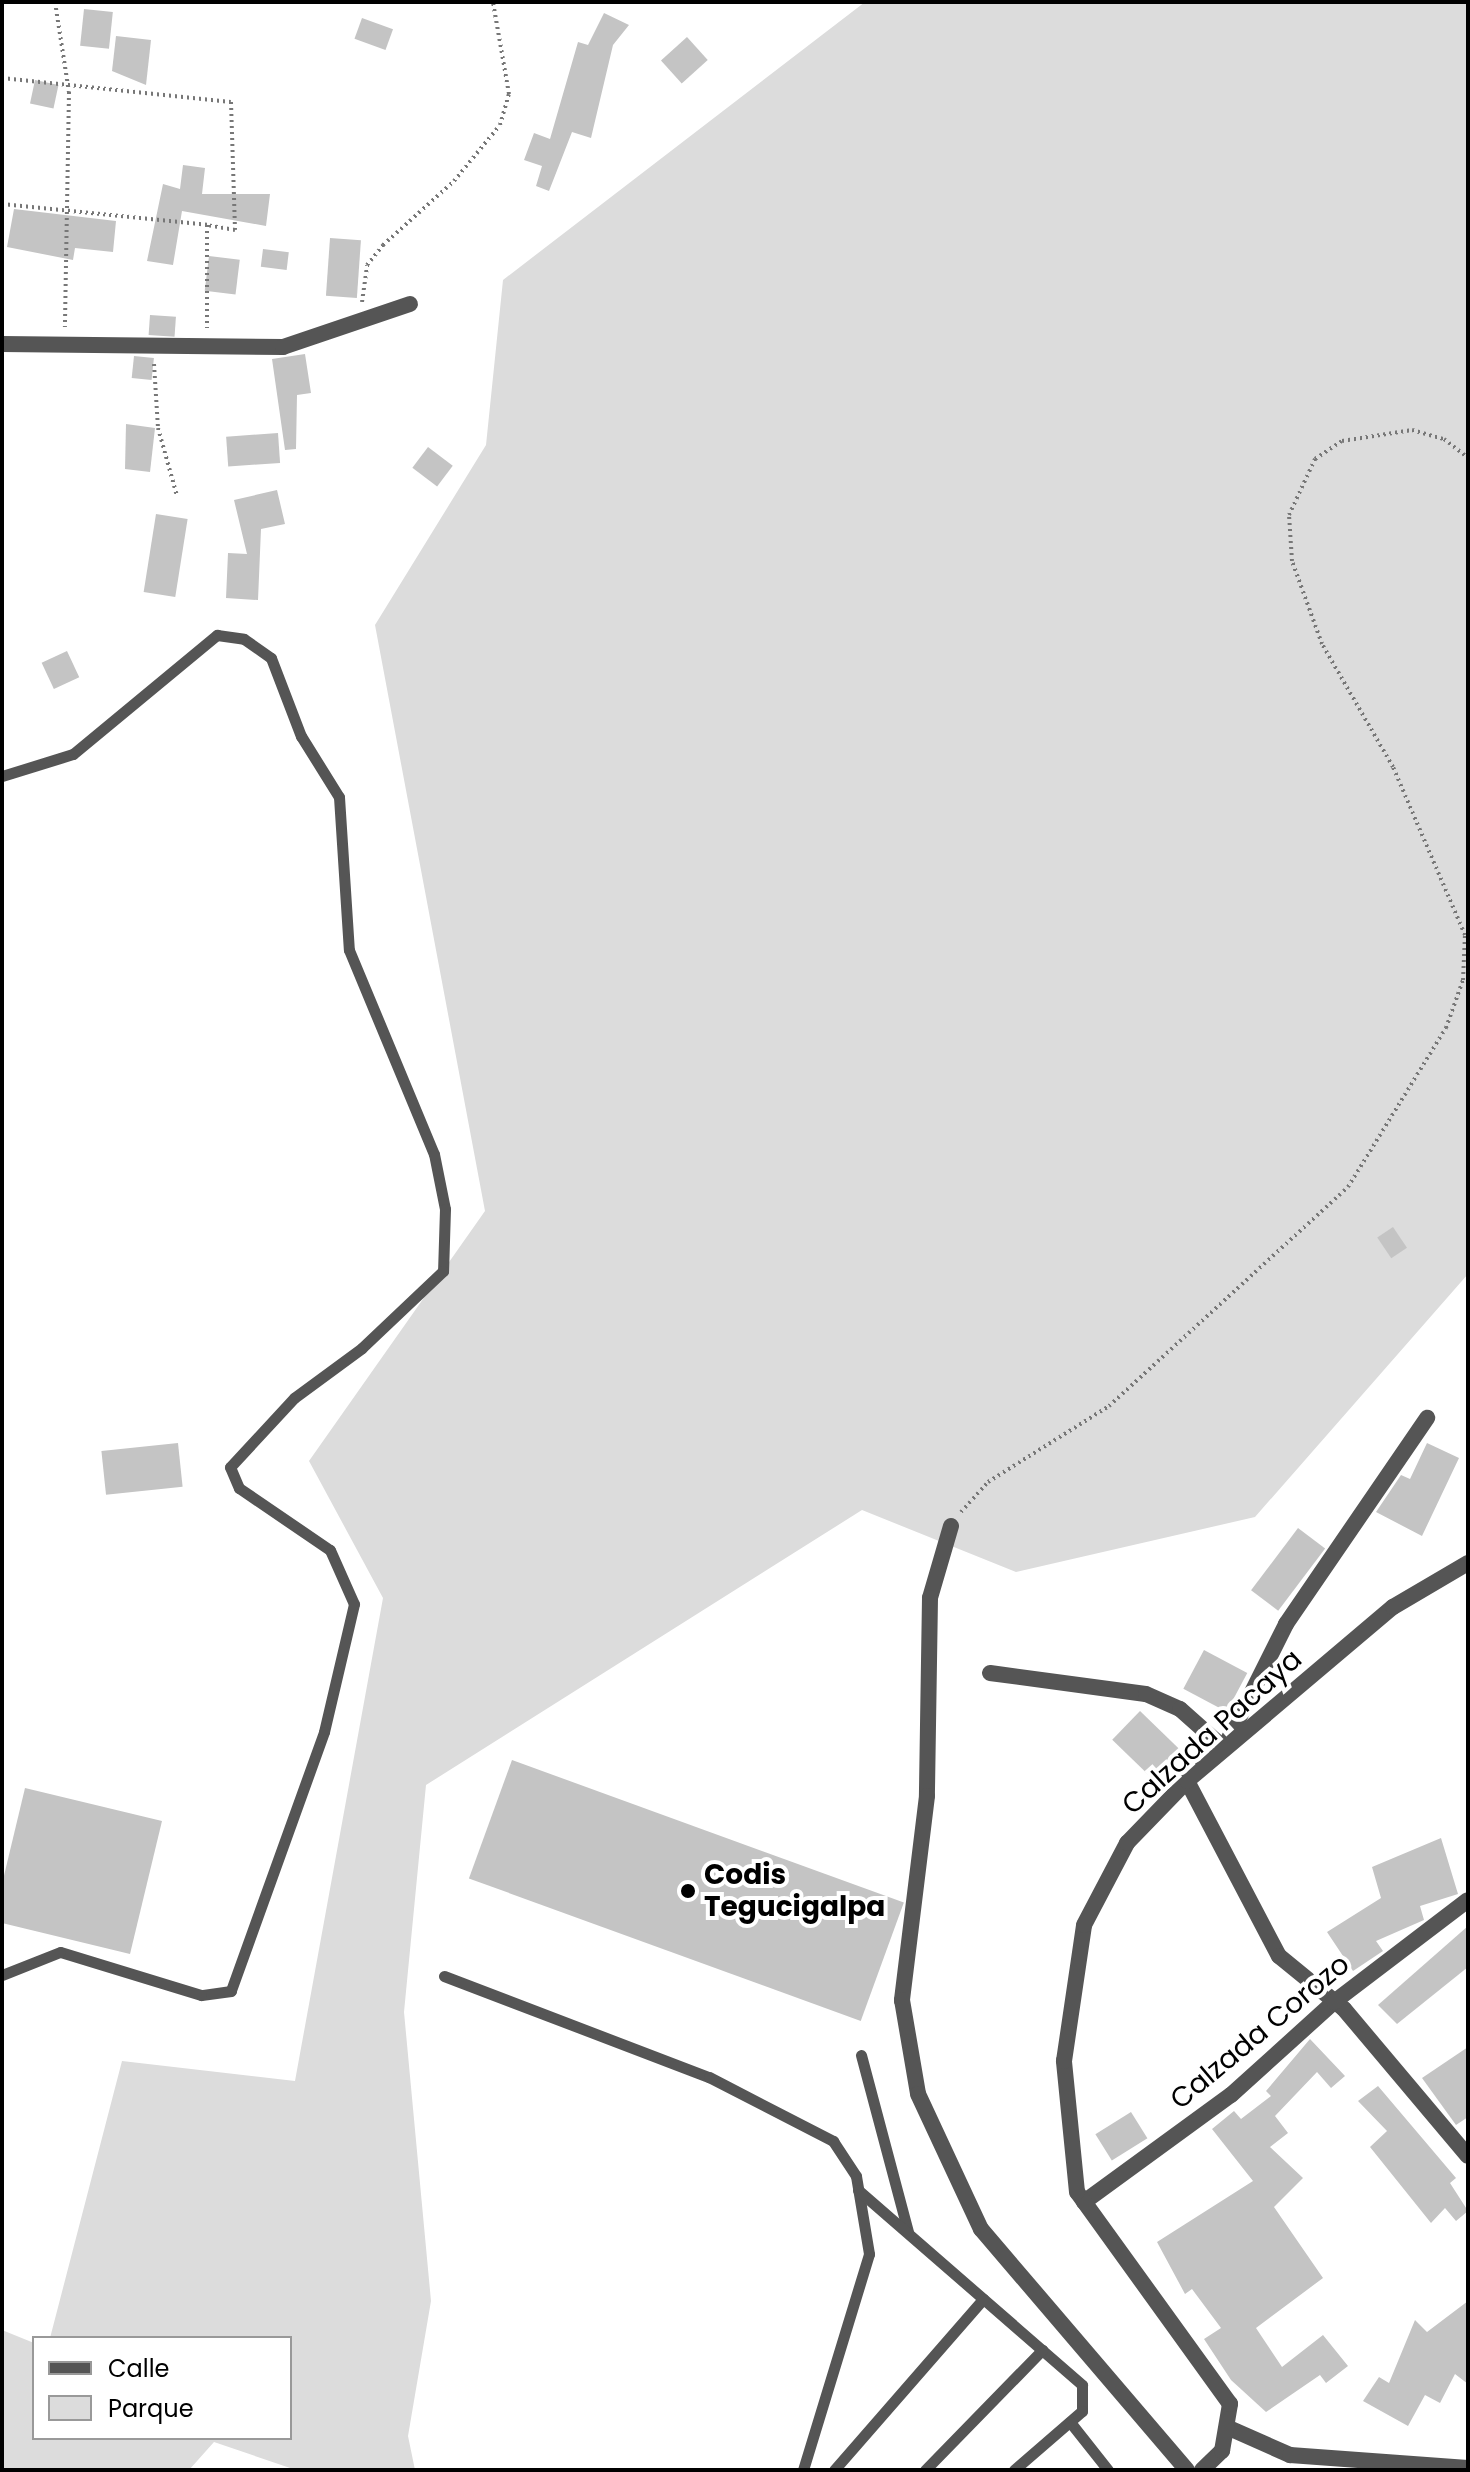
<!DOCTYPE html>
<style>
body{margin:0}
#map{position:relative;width:1470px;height:2472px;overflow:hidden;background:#fff;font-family:Poppins,sans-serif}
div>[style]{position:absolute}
.green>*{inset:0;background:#dcdcdc}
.building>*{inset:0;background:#c4c4c4;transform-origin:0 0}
.path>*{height:4px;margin-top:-2px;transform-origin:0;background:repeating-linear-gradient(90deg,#777 0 2px,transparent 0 6px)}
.service>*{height:11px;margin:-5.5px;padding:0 5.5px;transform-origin:5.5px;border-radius:5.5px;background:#555}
.minor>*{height:16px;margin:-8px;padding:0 8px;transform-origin:8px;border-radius:8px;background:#555}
.dots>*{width:22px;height:22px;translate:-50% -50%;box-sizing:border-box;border:4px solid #fff;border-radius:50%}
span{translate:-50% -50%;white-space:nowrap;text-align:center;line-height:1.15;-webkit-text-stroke:8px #fff;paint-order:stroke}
.street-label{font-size:28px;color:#000}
.poi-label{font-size:28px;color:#000;font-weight:700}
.left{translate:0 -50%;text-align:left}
.frame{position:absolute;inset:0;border:4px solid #000;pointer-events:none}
.legend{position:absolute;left:32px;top:2336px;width:260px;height:104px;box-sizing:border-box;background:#fff;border:2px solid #999;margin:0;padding:10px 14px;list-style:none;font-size:24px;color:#000}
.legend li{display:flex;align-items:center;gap:16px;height:40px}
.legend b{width:40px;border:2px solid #999}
</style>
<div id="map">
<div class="green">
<div style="clip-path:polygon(865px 2px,1468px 2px,1468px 1274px,1255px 1517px,1016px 1572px,862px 1510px,426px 1785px,404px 2012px,431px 2301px,408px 2436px,415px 2470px,296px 2470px,214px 2442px,189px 2470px,2px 2470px,2px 2330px,34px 2343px,34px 2438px,290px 2438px,290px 2338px,50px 2338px,122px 2061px,295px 2081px,383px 1598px,309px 1461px,485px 1211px,375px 625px,486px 445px,503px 280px)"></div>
</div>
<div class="building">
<div style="left:84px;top:9px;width:29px;height:37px;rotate:6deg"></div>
<div style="clip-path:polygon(604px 13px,629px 25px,613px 45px,591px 138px,572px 132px,549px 191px,536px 186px,542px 166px,524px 160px,534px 133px,550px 139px,578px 42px,588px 45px)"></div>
<div style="left:362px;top:18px;width:33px;height:22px;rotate:20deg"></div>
<div style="clip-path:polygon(116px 36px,151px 40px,146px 85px,112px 71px)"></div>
<div style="left:687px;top:37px;width:31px;height:35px;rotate:48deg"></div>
<div style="left:35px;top:80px;width:24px;height:24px;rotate:12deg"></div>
<div style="clip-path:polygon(183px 165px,205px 168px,202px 194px,270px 194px,266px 226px,182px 211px,173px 265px,147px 261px,163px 184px,180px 189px)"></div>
<div style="clip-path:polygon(14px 209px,116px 221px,113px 252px,75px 248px,73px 260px,7px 247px)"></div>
<div style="left:330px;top:238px;width:31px;height:58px;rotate:4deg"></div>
<div style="left:263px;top:249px;width:26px;height:18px;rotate:7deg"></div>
<div style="left:209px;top:256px;width:31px;height:35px;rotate:7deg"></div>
<div style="left:150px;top:315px;width:26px;height:20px;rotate:4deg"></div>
<div style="clip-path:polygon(305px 354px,311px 393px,297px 395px,296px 449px,285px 450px,272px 359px)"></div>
<div style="left:134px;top:356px;width:20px;height:22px;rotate:6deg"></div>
<div style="clip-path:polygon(126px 424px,155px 428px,150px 472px,125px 469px)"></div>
<div style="left:278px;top:433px;width:30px;height:52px;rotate:86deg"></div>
<div style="left:428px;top:447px;width:31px;height:26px;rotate:37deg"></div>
<div style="clip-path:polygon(277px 490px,285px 524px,261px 529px,258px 600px,226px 598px,228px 553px,247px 554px,234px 500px)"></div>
<div style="left:156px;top:514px;width:32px;height:79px;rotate:9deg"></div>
<div style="left:67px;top:651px;width:29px;height:28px;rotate:65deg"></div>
<div style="left:1393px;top:1227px;width:25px;height:19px;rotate:56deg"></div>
<div style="left:178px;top:1443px;width:44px;height:77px;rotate:84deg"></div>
<div style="clip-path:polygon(1427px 1443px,1459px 1458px,1422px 1536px,1376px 1512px,1401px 1475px,1410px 1479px)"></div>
<div style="left:1298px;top:1528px;width:34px;height:78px;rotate:37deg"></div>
<div style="left:1204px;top:1650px;width:49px;height:44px;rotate:28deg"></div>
<div style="left:1140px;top:1711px;width:56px;height:40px;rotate:44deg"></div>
<div style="left:512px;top:1760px;width:417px;height:126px;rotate:20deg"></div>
<div style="clip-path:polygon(25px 1788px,162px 1821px,130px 1954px,2px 1923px,2px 1884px)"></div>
<div style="clip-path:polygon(1441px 1838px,1458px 1894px,1420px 1906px,1424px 1920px,1376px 1941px,1383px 1951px,1353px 1971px,1327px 1932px,1381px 1898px,1372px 1867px)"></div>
<div style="clip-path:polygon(1468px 1926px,1468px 1967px,1397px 2024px,1378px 2005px)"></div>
<div style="clip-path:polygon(1310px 2039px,1345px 2076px,1331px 2088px,1317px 2072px,1275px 2116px,1288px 2133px,1270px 2147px,1303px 2178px,1274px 2207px,1323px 2278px,1256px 2328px,1282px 2367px,1323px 2335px,1348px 2366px,1326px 2383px,1320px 2375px,1266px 2412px,1231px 2380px,1204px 2339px,1221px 2328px,1192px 2289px,1185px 2294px,1157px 2242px,1253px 2181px,1212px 2129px,1234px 2111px,1241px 2119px,1271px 2096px,1266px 2091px)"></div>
<div style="clip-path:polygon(1468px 2047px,1468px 2117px,1456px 2125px,1422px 2078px)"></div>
<div style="clip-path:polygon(1378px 2086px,1456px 2178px,1450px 2183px,1468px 2211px,1456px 2221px,1445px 2208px,1431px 2223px,1370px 2147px,1387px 2131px,1358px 2101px)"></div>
<div style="left:1131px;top:2112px;width:31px;height:42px;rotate:58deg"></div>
<div style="clip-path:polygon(1468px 2301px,1468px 2384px,1455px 2374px,1440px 2403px,1425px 2395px,1408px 2426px,1363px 2401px,1379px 2377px,1389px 2383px,1415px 2320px,1427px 2332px)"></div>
</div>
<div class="path">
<div style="left:55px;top:2px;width:91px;rotate:81.2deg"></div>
<div style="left:69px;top:92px;width:235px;rotate:91deg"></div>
<div style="left:2px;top:78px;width:230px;rotate:6deg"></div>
<div style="left:231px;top:102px;width:128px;rotate:88.2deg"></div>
<div style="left:235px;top:230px;width:28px;rotate:-170deg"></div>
<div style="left:207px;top:225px;width:103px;rotate:90deg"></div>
<div style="left:2px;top:204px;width:206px;rotate:5.8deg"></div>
<div style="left:362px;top:302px;width:37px;rotate:-82deg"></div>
<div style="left:367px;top:265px;width:26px;rotate:-51deg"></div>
<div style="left:383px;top:245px;width:96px;rotate:-42deg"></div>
<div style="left:454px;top:181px;width:72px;rotate:-50.6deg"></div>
<div style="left:500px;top:125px;width:32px;rotate:-74deg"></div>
<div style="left:509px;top:94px;width:93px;rotate:-99.9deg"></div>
<div style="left:154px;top:364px;width:64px;rotate:86.4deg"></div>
<div style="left:158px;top:428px;width:71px;rotate:74.4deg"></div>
<div style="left:961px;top:1512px;width:40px;rotate:-48deg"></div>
<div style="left:988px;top:1482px;width:143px;rotate:-32.1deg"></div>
<div style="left:1109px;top:1406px;width:324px;rotate:-42.5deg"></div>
<div style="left:1348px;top:1187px;width:187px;rotate:-58.4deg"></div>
<div style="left:1446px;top:1028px;width:51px;rotate:-70.5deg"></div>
<div style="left:1463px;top:980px;width:45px;rotate:-87.5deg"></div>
<div style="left:1465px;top:935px;width:183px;rotate:-113.2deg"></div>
<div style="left:1393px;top:767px;width:142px;rotate:-120deg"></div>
<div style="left:1322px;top:644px;width:88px;rotate:-109.9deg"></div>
<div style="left:1292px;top:561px;width:46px;rotate:-93.7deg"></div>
<div style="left:1289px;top:515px;width:62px;rotate:-65.1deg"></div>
<div style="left:1315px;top:459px;width:32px;rotate:-34deg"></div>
<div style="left:1342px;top:441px;width:71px;rotate:-8.9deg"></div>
<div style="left:1412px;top:430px;width:33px;rotate:16deg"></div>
<div style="left:1444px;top:439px;width:31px;rotate:38deg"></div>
</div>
<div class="service">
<div style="left:2px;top:776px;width:74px;rotate:-17.2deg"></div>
<div style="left:73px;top:754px;width:187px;rotate:-39.6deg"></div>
<div style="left:217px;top:635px;width:27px;rotate:8deg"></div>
<div style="left:244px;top:639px;width:33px;rotate:35deg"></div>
<div style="left:271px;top:658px;width:84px;rotate:69deg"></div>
<div style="left:301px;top:736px;width:72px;rotate:58.1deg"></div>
<div style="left:339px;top:797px;width:153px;rotate:86.3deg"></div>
<div style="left:349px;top:950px;width:221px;rotate:67.4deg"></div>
<div style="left:434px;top:1154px;width:56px;rotate:78.7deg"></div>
<div style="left:445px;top:1209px;width:62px;rotate:91.8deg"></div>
<div style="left:443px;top:1271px;width:112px;rotate:136.5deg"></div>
<div style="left:362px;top:1348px;width:84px;rotate:143.7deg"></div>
<div style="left:294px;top:1398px;width:94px;rotate:132.8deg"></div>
<div style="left:230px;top:1467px;width:23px;rotate:67deg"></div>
<div style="left:239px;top:1488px;width:110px;rotate:34.3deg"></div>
<div style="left:330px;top:1550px;width:59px;rotate:66deg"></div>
<div style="left:354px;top:1604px;width:131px;rotate:103.2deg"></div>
<div style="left:324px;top:1732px;width:275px;rotate:109.8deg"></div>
<div style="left:231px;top:1991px;width:30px;rotate:172deg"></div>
<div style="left:201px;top:1995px;width:147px;rotate:-163deg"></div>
<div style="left:60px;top:1952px;width:62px;rotate:158.4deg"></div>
<div style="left:444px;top:1976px;width:284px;rotate:20.9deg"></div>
<div style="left:709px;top:2077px;width:140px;rotate:27.3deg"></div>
<div style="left:833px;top:2141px;width:42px;rotate:56.7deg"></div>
<div style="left:856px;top:2176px;width:79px;rotate:80.5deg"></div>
<div style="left:869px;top:2254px;width:226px;rotate:107deg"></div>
<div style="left:861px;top:2055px;width:183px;rotate:75.1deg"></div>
<div style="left:858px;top:2190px;width:297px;rotate:41deg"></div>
<div style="left:1082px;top:2385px;width:26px;rotate:90deg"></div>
<div style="left:1082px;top:2411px;width:90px;rotate:139.1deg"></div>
<div style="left:1070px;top:2422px;width:61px;rotate:51.6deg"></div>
<div style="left:834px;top:2470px;width:227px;rotate:-48.9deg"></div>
<div style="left:925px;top:2470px;width:168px;rotate:-45.7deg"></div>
</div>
<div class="minor">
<div style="left:2px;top:344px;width:281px;rotate:0.6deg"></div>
<div style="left:283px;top:347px;width:134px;rotate:-18.7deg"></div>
<div style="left:951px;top:1526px;width:75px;rotate:106.3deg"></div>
<div style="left:930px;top:1598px;width:198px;rotate:90.9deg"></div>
<div style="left:927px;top:1796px;width:206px;rotate:97deg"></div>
<div style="left:902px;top:2000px;width:95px;rotate:80.3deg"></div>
<div style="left:918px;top:2094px;width:149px;rotate:65deg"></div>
<div style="left:981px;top:2229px;width:317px;rotate:49.5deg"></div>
<div style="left:990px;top:1673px;width:157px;rotate:7.7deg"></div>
<div style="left:1146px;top:1694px;width:37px;rotate:24deg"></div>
<div style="left:1180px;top:1709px;width:59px;rotate:41.6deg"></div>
<div style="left:1224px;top:1748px;width:139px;rotate:-63.4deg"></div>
<div style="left:1286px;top:1624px;width:250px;rotate:-55.6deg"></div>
<div style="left:1187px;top:1781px;width:198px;rotate:62.3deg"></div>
<div style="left:1279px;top:1956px;width:84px;rotate:39.2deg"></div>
<div style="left:1344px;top:2009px;width:192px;rotate:49.9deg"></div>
<div style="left:1084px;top:2202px;width:182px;rotate:-36.1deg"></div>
<div style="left:1231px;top:2095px;width:139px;rotate:-42.1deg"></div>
<div style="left:1334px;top:2002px;width:168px;rotate:-37.3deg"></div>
<div style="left:1229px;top:2428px;width:67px;rotate:23.9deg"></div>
<div style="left:1290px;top:2455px;width:178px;rotate:4.2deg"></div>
<div style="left:1202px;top:2470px;width:28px;rotate:-44deg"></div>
<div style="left:1222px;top:2451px;width:48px;rotate:-80.3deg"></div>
<div style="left:1230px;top:2404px;width:261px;rotate:-125.8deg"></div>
<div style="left:1077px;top:2192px;width:132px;rotate:-95.7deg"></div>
<div style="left:1064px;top:2061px;width:137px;rotate:-81.6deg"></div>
<div style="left:1084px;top:1925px;width:93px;rotate:-62.3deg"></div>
<div style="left:1127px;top:1843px;width:86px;rotate:-45.9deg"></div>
<div style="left:1187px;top:1781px;width:270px;rotate:-40.2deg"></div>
<div style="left:1393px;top:1607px;width:87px;rotate:-30.4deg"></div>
</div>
<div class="dots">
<div style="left:688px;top:1891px;background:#000"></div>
</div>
<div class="street-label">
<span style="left:1212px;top:1732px;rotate:-42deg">Calzada Pacaya</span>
<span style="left:1260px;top:2032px;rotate:-40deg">Calzada Corozo</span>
</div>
<div class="poi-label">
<span class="left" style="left:704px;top:1891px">Codis<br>Tegucigalpa</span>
</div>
<div class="frame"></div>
<ul class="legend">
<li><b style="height:10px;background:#555"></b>Calle</li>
<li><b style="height:22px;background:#dcdcdc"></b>Parque</li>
</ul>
</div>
